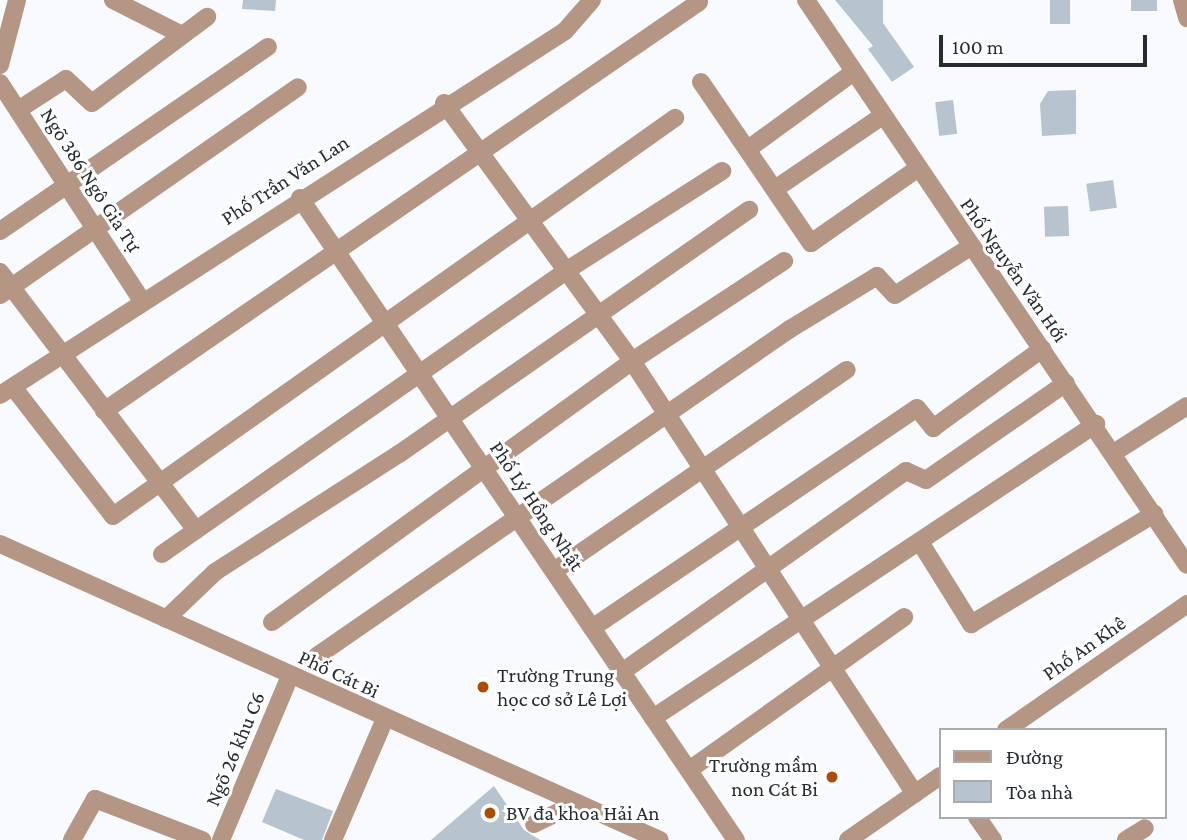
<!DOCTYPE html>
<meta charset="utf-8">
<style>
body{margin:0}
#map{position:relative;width:1187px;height:840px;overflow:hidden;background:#f8fafd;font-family:"Crimson Pro",serif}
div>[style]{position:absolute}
.building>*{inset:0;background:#b7c3ce;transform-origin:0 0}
.minor>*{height:18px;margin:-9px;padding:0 9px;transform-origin:9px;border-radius:9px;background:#b59584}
.dots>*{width:19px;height:19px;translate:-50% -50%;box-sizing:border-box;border:4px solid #fff;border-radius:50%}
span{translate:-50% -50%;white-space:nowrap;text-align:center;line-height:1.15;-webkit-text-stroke:6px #fff;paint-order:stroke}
.street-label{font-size:21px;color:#272c30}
.poi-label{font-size:21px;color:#272c30}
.left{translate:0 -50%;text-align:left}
.right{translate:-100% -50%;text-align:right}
.legend{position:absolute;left:939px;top:728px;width:228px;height:91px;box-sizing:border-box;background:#fff;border:2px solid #a9abac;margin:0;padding:9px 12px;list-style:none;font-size:21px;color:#272c30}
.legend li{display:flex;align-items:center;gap:14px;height:35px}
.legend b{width:35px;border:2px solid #a9abac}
.scale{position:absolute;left:939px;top:35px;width:208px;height:32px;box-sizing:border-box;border:4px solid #272c30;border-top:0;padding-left:9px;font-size:21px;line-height:24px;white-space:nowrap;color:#272c30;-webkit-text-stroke:5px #fff;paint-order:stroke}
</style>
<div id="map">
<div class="building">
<div style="clip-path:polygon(243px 0,276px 0,275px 11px,242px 9px)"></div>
<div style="clip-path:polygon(835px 0,883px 0,883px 23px,914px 67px,892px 82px,868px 49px,873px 46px)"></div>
<div style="left:1050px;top:0;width:20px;height:24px"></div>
<div style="left:1131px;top:0;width:26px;height:11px"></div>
<div style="clip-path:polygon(1076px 90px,1076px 134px,1042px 136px,1040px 104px,1048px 91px)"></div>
<div style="left:953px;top:100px;width:34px;height:18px;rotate:83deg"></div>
<div style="left:1113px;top:180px;width:28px;height:27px;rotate:82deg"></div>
<div style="left:1068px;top:206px;width:30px;height:24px;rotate:88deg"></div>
<div style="clip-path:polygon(494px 786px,524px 830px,540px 840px,431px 840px)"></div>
<div style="clip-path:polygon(276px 789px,333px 811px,322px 840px,304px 840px,262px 822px)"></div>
</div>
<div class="minor">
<div style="left:113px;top:0;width:77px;rotate:26.9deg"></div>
<div style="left:806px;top:0;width:681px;rotate:56.01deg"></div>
<div style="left:1182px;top:0;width:19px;rotate:74deg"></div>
<div style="left:0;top:65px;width:67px;rotate:-75.3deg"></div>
<div style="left:701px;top:82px;width:195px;rotate:55.7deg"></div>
<div style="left:811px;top:243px;width:129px;rotate:-34.9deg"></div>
<div style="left:0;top:83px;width:262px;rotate:56.9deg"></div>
<div style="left:444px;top:103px;width:319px;rotate:53.9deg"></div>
<div style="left:632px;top:361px;width:517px;rotate:56.83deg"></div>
<div style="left:18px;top:110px;width:57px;rotate:-32.9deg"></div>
<div style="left:66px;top:79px;width:35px;rotate:43deg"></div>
<div style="left:92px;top:103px;width:144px;rotate:-36.8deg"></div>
<div style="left:748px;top:149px;width:127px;rotate:-36.1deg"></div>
<div style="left:775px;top:189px;width:128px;rotate:-34.2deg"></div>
<div style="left:300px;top:198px;width:776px;rotate:55.82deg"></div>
<div style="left:0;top:231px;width:325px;rotate:-34.5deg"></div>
<div style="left:0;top:272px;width:324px;rotate:52.8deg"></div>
<div style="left:0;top:295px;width:363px;rotate:-34.9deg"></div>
<div style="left:13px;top:387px;width:163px;rotate:52.2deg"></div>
<div style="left:113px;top:516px;width:689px;rotate:-35.31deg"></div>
<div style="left:0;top:395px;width:672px;rotate:-32.79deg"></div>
<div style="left:565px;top:31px;width:41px;rotate:-48.9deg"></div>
<div style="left:104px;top:411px;width:722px;rotate:-34.5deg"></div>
<div style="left:1115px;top:452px;width:85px;rotate:-32.6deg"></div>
<div style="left:920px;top:542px;width:97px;rotate:58.1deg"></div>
<div style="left:971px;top:624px;width:214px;rotate:-31deg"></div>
<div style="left:0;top:544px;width:723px;rotate:24.16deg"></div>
<div style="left:162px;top:554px;width:497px;rotate:-35deg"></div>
<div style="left:569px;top:269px;width:182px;rotate:-32.6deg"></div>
<div style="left:554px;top:571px;width:355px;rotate:-34.5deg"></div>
<div style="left:166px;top:619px;width:68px;rotate:-43.8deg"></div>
<div style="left:215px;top:572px;width:219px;rotate:-32.7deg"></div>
<div style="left:399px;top:454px;width:427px;rotate:-34.9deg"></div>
<div style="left:272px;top:622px;width:445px;rotate:-35.9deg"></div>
<div style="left:632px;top:361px;width:182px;rotate:-33.3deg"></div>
<div style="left:592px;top:628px;width:392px;rotate:-34.1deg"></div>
<div style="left:917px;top:408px;width:26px;rotate:51deg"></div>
<div style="left:933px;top:428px;width:135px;rotate:-35.9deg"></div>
<div style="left:317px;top:656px;width:575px;rotate:-34.66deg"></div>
<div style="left:790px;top:329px;width:102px;rotate:-31.3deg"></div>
<div style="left:877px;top:276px;width:26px;rotate:47deg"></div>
<div style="left:895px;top:295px;width:89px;rotate:-32.6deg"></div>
<div style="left:622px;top:672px;width:348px;rotate:-35.3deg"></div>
<div style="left:906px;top:471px;width:22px;rotate:24deg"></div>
<div style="left:926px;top:480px;width:170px;rotate:-34.7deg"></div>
<div style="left:653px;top:718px;width:532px;rotate:-33.57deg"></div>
<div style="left:1006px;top:730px;width:221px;rotate:-34.8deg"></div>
<div style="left:689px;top:770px;width:264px;rotate:-35.4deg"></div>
<div style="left:977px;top:817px;width:28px;rotate:55deg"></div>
<div style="left:534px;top:824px;width:48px;rotate:-26deg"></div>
<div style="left:72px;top:840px;width:47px;rotate:-60.7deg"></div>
<div style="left:95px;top:799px;width:115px;rotate:21deg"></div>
<div style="left:221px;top:840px;width:178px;rotate:-67.2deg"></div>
<div style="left:333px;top:840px;width:129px;rotate:-66.8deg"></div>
<div style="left:848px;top:840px;width:112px;rotate:-34.8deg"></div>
<div style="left:1126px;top:840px;width:22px;rotate:-32deg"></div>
</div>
<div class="dots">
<div style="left:483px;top:687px;background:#ad4d02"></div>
<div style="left:832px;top:777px;background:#ad4d02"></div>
<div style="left:490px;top:813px;background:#ad4d02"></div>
</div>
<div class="street-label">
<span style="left:91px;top:180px;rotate:57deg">Ngõ 386 Ngô Gia Tự</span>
<span style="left:285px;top:180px;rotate:-33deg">Phố Trần Văn Lan</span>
<span style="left:1014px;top:270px;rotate:55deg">Phố Nguyễn Văn Hới</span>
<span style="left:537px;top:506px;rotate:56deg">Phố Lý Hồng Nhật</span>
<span style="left:1084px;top:648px;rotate:-35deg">Phố An Khê</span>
<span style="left:339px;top:674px;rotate:25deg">Phố Cát Bi</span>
<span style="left:235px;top:749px;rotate:-67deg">Ngõ 26 khu C6</span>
</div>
<div class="poi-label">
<span class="left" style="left:497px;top:687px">Trường Trung<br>học cơ sở Lê Lợi</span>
<span class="right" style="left:818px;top:777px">Trường mầm<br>non Cát Bi</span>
<span class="left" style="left:506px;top:813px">BV đa khoa Hải An</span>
</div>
<ul class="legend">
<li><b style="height:9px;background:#b59584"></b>Đường</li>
<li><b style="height:19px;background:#b7c3ce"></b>Tòa nhà</li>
</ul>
<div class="scale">100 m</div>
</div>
